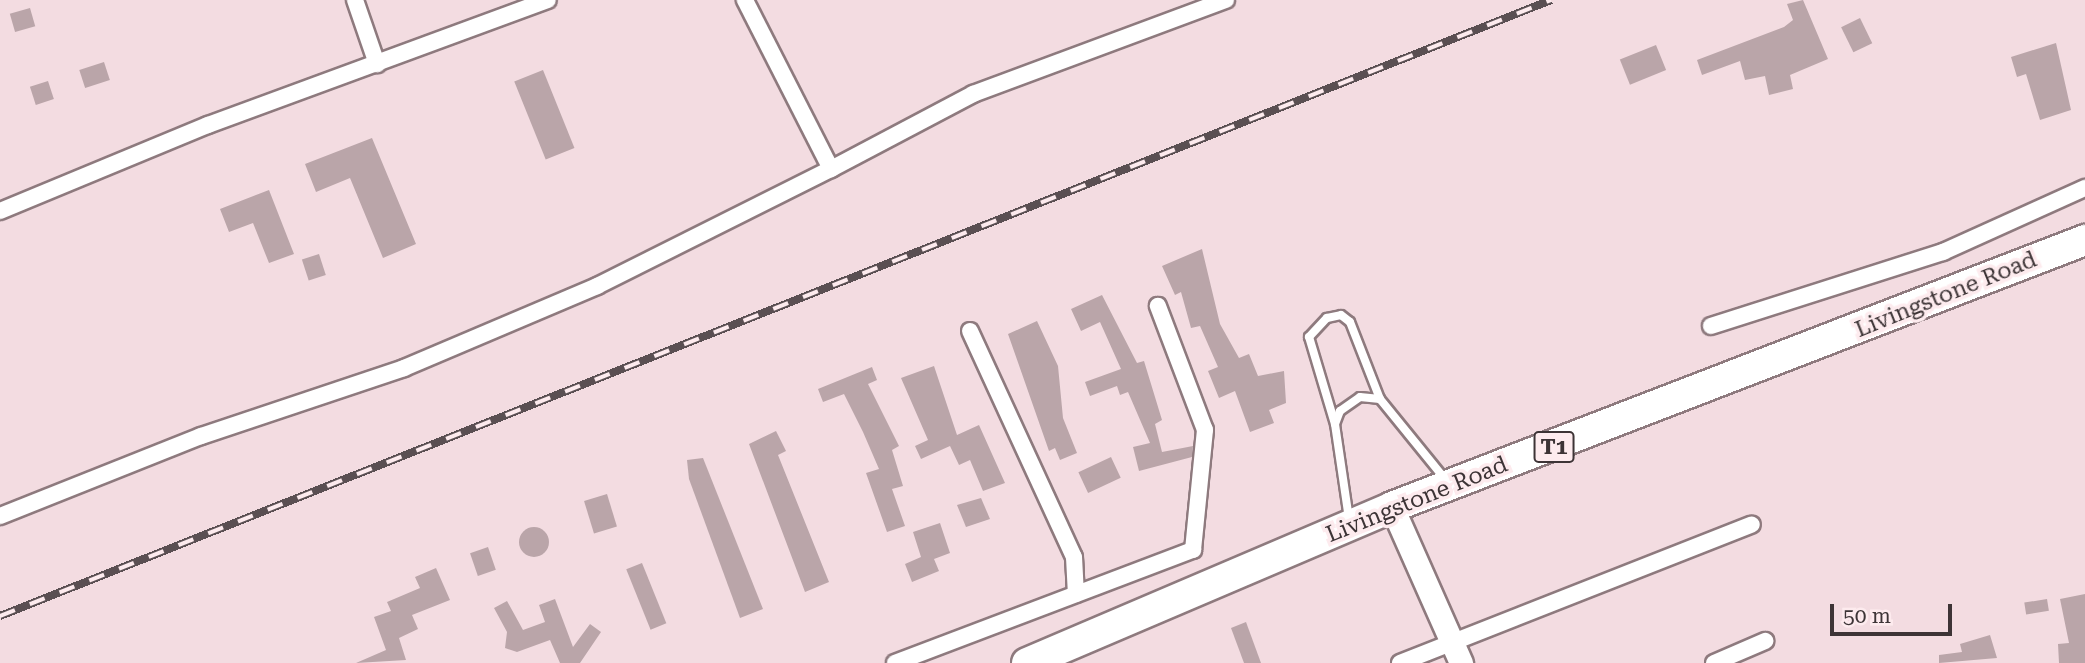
<!DOCTYPE html>
<style>
body{margin:0}
#map{position:relative;width:2085px;height:663px;overflow:hidden;background:#f3dce1;font-family:"Roboto Serif",serif}
div>[style]{position:absolute}
.building>*{inset:0;background:#baa5a9;transform-origin:0 0}
.round{border-radius:50%}
.roads{filter:drop-shadow(2px 0 #8e7a7e) drop-shadow(-2px 0 #8e7a7e) drop-shadow(0 2px #8e7a7e) drop-shadow(0 -2px #8e7a7e)}
.lane>*{height:8px;margin:-4px;padding:0 4px;transform-origin:4px;border-radius:4px;background:#fff}
.street>*{height:16px;margin:-8px;padding:0 8px;transform-origin:8px;border-radius:8px;background:#fff}
.secondary>*{height:23px;margin:-11.5px;padding:0 11.5px;transform-origin:11.5px;border-radius:11.5px;background:#fff}
.highway>*{height:30px;margin:-15px;padding:0 15px;transform-origin:15px;border-radius:15px;background:#fff}
.rail>*{height:8px;margin-top:-4px;transform-origin:0;background:repeating-linear-gradient(90deg,#fdebee 0 16px,#5a4f52 0 32px);box-sizing:border-box;border-block:2px solid #5a4f52}
span{translate:-50% -50%;white-space:nowrap;text-align:center;line-height:1.15;-webkit-text-stroke:7px #fdebee;paint-order:stroke}
.shield-label span{padding:2px 5px;background:#fdebee;border:2px solid;border-radius:5px;-webkit-text-stroke-width:0}
.shield-label{font-size:21px;color:#3d3436;font-weight:700}
.street-label{font-size:23px;color:#3d3436}
.scale{position:absolute;left:1830px;top:604px;width:122px;height:32px;box-sizing:border-box;border:4px solid #3d3436;border-top:0;padding-left:9px;font-size:21px;line-height:24px;white-space:nowrap;color:#3d3436;-webkit-text-stroke:5px #fdebee;paint-order:stroke}
</style>
<div id="map">
<div class="building">
<div style="clip-path:polygon(1803px 0,1828px 59px,1790px 75px,1793px 89px,1769px 95px,1765px 76px,1745px 80px,1740px 61px,1702px 75px,1697px 60px,1784px 27px,1793px 20px,1787px 4px)"></div>
<div style="left:30px;top:8px;width:19px;height:21px;rotate:74deg"></div>
<div style="left:1860px;top:18px;width:28px;height:21px;rotate:64deg"></div>
<div style="clip-path:polygon(2056px 43px,2071px 110px,2040px 120px,2026px 74px,2017px 77px,2011px 57px)"></div>
<div style="left:1656px;top:45px;width:27px;height:39px;rotate:68deg"></div>
<div style="left:104px;top:62px;width:19px;height:26px;rotate:72deg"></div>
<div style="left:543px;top:70px;width:84px;height:31px;rotate:68deg"></div>
<div style="left:48px;top:81px;width:19px;height:19px;rotate:72deg"></div>
<div style="clip-path:polygon(372px 138px,416px 244px,383px 258px,350px 178px,316px 192px,305px 164px)"></div>
<div style="clip-path:polygon(269px 190px,294px 254px,269px 263px,253px 223px,229px 232px,220px 209px)"></div>
<div style="clip-path:polygon(1202px 249px,1220px 324px,1239px 358px,1249px 354px,1258px 376px,1284px 371px,1286px 403px,1269px 410px,1274px 423px,1250px 432px,1235px 391px,1219px 398px,1208px 371px,1218px 367px,1200px 326px,1191px 328px,1181px 292px,1175px 295px,1162px 266px)"></div>
<div style="left:319px;top:254px;width:22px;height:18px;rotate:72deg"></div>
<div style="clip-path:polygon(1102px 295px,1137px 363px,1144px 361px,1162px 420px,1155px 424px,1162px 452px,1193px 446px,1192px 457px,1139px 471px,1133px 447px,1150px 443px,1128px 392px,1120px 395px,1117px 386px,1090px 396px,1085px 382px,1121px 369px,1100px 322px,1081px 331px,1071px 309px)"></div>
<div style="clip-path:polygon(1037px 321px,1058px 366px,1063px 418px,1077px 453px,1060px 460px,1055px 448px,1049px 451px,1008px 334px)"></div>
<div style="clip-path:polygon(934px 366px,957px 435px,979px 425px,1005px 483px,983px 491px,970px 460px,959px 465px,950px 446px,921px 459px,915px 446px,928px 440px,901px 378px)"></div>
<div style="clip-path:polygon(872px 367px,877px 380px,868px 384px,899px 446px,892px 450px,903px 486px,892px 489px,905px 526px,887px 532px,866px 473px,879px 469px,863px 432px,844px 394px,823px 402px,818px 389px)"></div>
<div style="clip-path:polygon(776px 431px,786px 451px,778px 455px,829px 582px,805px 592px,749px 444px)"></div>
<div style="left:1111px;top:457px;width:23px;height:36px;rotate:65deg"></div>
<div style="clip-path:polygon(703px 458px,763px 609px,740px 618px,689px 479px,687px 460px)"></div>
<div style="left:607px;top:494px;width:34px;height:24px;rotate:73deg"></div>
<div style="clip-path:polygon(981px 498px,990px 519px,966px 527px,957px 505px)"></div>
<div style="clip-path:polygon(940px 523px,950px 553px,934px 559px,939px 571px,912px 582px,905px 564px,921px 557px,913px 532px)"></div>
<div class="round" style="left:519px;top:527px;width:30px;height:30px"></div>
<div style="left:488px;top:547px;width:24px;height:19px;rotate:71deg"></div>
<div style="left:642px;top:563px;width:65px;height:17px;rotate:68deg"></div>
<div style="clip-path:polygon(436px 568px,450px 600px,412px 615px,418px 629px,399px 638px,406px 660px,356px 663px,386px 650px,374px 617px,391px 611px,387px 602px,420px 588px,415px 577px)"></div>
<div style="clip-path:polygon(2085px 594px,2085px 663px,2059px 663px,2058px 644px,2069px 643px,2060px 599px)"></div>
<div style="clip-path:polygon(555px 599px,573px 647px,590px 624px,601px 632px,580px 663px,560px 663px,550px 640px,517px 652px,505px 648px,507px 632px,494px 608px,507px 601px,523px 630px,545px 622px,539px 605px)"></div>
<div style="left:2047px;top:599px;width:12px;height:23px;rotate:81deg"></div>
<div style="clip-path:polygon(1246px 622px,1261px 663px,1244px 663px,1231px 628px)"></div>
<div style="clip-path:polygon(1990px 635px,1997px 658px,1939px 663px,1939px 655px,1962px 652px,1960px 644px)"></div>
</div>
<div class="roads">
<div class="lane">
<div style="left:1335px;top:424px;width:91px;rotate:-106.6deg"></div>
<div style="left:1309px;top:337px;width:26px;rotate:-47deg"></div>
<div style="left:1327px;top:318px;width:14px;rotate:-12deg"></div>
<div style="left:1341px;top:315px;width:11px;rotate:38deg"></div>
<div style="left:1350px;top:322px;width:83px;rotate:68.7deg"></div>
<div style="left:1349px;top:519px;width:96px;rotate:-98.4deg"></div>
<div style="left:1335px;top:424px;width:14px;rotate:-69deg"></div>
<div style="left:1340px;top:411px;width:24px;rotate:-35deg"></div>
<div style="left:1360px;top:397px;width:20px;rotate:6deg"></div>
<div style="left:1380px;top:399px;width:103px;rotate:50.9deg"></div>
</div>
<div class="street">
<div style="left:355px;top:0;width:68px;rotate:71deg"></div>
<div style="left:831px;top:169px;width:161px;rotate:-27.8deg"></div>
<div style="left:973px;top:94px;width:270px;rotate:-20.4deg"></div>
<div style="left:0;top:211px;width:225px;rotate:-22.5deg"></div>
<div style="left:208px;top:125px;width:362px;rotate:-20.2deg"></div>
<div style="left:1711px;top:326px;width:244px;rotate:-17.7deg"></div>
<div style="left:1943px;top:252px;width:156px;rotate:-24.3deg"></div>
<div style="left:970px;top:331px;width:249px;rotate:65.3deg"></div>
<div style="left:1074px;top:557px;width:37px;rotate:87deg"></div>
<div style="left:0;top:516px;width:216px;rotate:-21.7deg"></div>
<div style="left:201px;top:436px;width:214px;rotate:-18.5deg"></div>
<div style="left:404px;top:368px;width:210px;rotate:-23deg"></div>
<div style="left:597px;top:286px;width:262px;rotate:-26.6deg"></div>
<div style="left:831px;top:169px;width:190px;rotate:-117deg"></div>
<div style="left:895px;top:663px;width:319px;rotate:-20.8deg"></div>
<div style="left:1193px;top:550px;width:121px;rotate:-84.3deg"></div>
<div style="left:1205px;top:430px;width:133px;rotate:-110.8deg"></div>
<div style="left:1400px;top:663px;width:378px;rotate:-21.5deg"></div>
<div style="left:1714px;top:663px;width:56px;rotate:-23.3deg"></div>
</div>
<div class="secondary">
<div style="left:1392px;top:507px;width:171px;rotate:66.1deg"></div>
</div>
<div class="highway">
<div style="left:1027px;top:663px;width:397px;rotate:-23.1deg"></div>
<div style="left:1392px;top:507px;width:743px;rotate:-21.07deg"></div>
</div>
</div>
<div class="rail">
<div style="left:0;top:616px;width:1669px;rotate:-21.66deg"></div>
</div>
<div class="shield-label">
<span style="left:1554px;top:447px">T1</span>
</div>
<div class="street-label">
<span style="left:1946px;top:295px;rotate:-22deg">Livingstone Road</span>
<span style="left:1417px;top:500px;rotate:-22deg">Livingstone Road</span>
</div>
<div class="scale">50 m</div>
</div>
